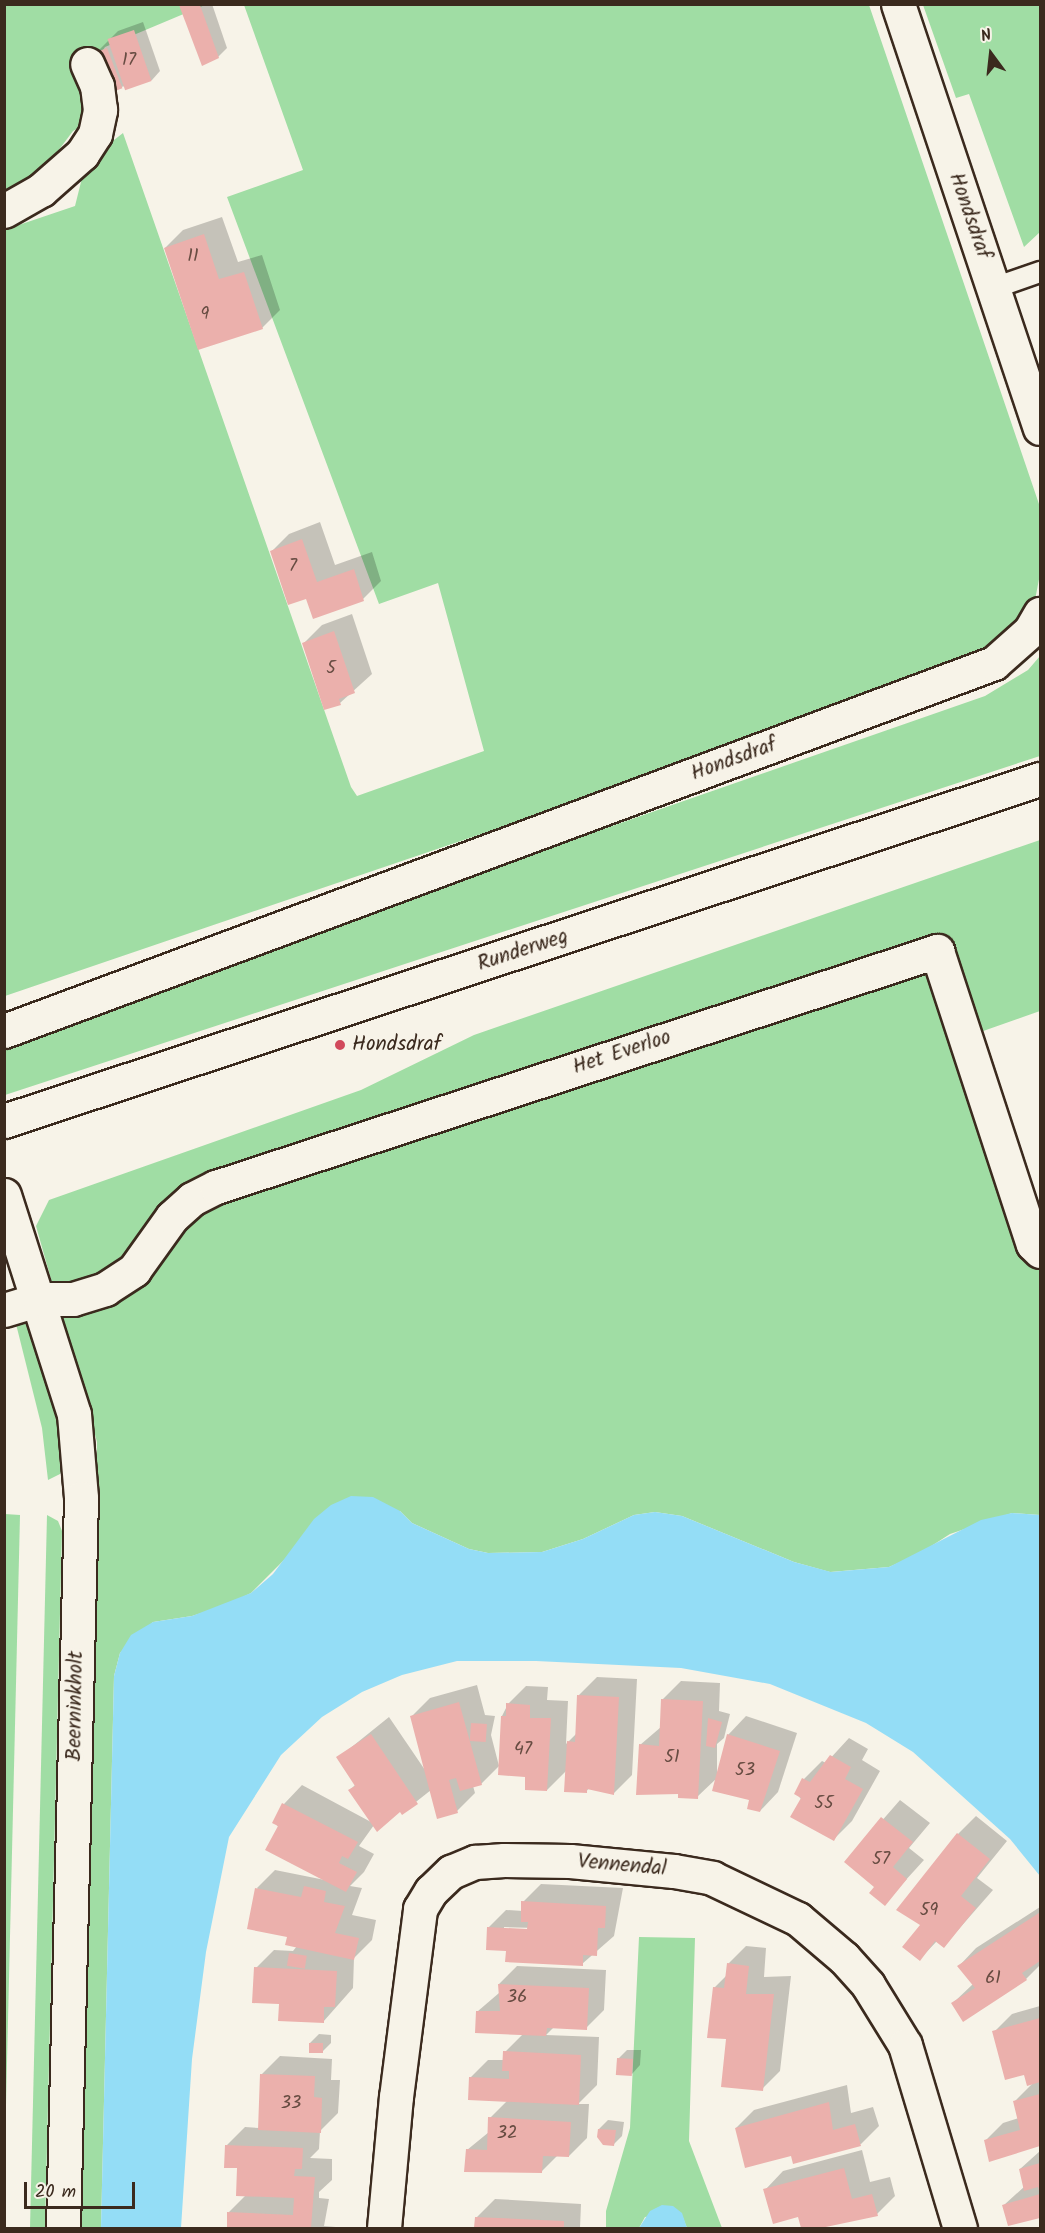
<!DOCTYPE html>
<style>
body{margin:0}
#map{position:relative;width:1045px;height:2233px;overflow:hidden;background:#f7f3e8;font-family:Kalam,sans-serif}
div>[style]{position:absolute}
.green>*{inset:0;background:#a0dda4}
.water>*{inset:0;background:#94ddf6}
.shadow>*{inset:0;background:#0003}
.building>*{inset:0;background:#ebb0ac;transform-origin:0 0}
.roads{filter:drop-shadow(2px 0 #3b2a1e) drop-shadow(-2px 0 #3b2a1e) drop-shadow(0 2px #3b2a1e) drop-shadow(0 -2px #3b2a1e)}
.service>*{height:20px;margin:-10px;padding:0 10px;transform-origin:10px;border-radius:10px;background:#f7f3e8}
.minor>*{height:33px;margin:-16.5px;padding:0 16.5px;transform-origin:16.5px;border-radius:16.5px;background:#f7f3e8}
.tertiary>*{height:33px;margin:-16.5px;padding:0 16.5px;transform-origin:16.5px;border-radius:16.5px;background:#f7f3e8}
.dots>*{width:16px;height:16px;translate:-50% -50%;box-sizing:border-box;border:3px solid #f7f3e8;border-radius:50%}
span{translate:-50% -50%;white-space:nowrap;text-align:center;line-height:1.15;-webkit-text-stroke:6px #f7f3e8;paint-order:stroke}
.number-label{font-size:18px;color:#674c42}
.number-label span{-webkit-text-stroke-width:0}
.street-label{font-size:21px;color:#3b2a1e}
.poi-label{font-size:21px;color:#3b2a1e}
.left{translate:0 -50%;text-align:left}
.frame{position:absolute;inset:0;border:6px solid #3b2a1e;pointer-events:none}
.north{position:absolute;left:961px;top:24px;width:60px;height:60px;-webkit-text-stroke:4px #f7f3e8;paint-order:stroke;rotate:345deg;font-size:16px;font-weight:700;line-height:24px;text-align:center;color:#3b2a1e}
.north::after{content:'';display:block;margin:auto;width:21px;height:27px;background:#3b2a1e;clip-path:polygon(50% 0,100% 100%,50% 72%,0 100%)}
.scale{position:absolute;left:24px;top:2182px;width:111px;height:27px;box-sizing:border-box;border:3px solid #3b2a1e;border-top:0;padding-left:8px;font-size:18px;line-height:21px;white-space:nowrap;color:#3b2a1e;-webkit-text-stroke:4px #f7f3e8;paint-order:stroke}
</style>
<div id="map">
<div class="green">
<div style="clip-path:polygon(4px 5px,205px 5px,105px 47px,97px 59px,114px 108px,73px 131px,37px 179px,5px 190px)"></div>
<div style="clip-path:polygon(244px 5px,869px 5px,1040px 507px,1040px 574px,1035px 600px,999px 645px,866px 703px,5px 996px,4px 230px,75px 206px,86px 162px,123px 133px,351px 787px,357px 796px,484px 751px,438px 583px,379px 604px,227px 197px,303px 170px)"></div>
<div style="clip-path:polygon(923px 5px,1040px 5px,1040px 232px,1024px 247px,969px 94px,956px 98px)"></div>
<div style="clip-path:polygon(1040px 656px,1040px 756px,5px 1095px,5px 1039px,12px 1035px,985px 696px,1028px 670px)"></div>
<div style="clip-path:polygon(1040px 840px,1040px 1011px,952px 1042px,1027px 1261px,1040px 1271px,1040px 1515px,1012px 1513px,950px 1534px,919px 1554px,889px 1567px,830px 1572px,794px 1562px,682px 1516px,655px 1512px,634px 1515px,583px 1539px,542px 1552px,488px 1553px,469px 1549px,412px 1523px,400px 1511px,287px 1557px,251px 1593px,227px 1605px,192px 1616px,153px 1622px,120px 1653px,114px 1676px,101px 2228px,79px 2228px,97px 1442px,36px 1226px,49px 1200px,361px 1090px,474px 1035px)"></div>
<div style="clip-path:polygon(28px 1317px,62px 1440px,64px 1464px,60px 1474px,48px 1480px,42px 1428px,15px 1320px)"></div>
<div style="clip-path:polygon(5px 1514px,20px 1515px,5px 2147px,4px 1514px)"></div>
<div style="clip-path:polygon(47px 1515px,58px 1521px,62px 1531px,45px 2228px,30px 2228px)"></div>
<div style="clip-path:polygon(639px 1937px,695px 1938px,689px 2141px,722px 2228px,687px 2228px,681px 2213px,645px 2217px,639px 2228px,606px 2228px,606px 2211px,630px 2128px)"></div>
</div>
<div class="water">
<div style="clip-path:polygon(351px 1496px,373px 1497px,400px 1511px,412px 1523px,469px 1549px,488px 1553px,542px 1552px,583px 1539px,634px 1515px,655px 1512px,682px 1516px,794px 1562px,831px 1572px,889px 1567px,981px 1520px,1012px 1513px,1040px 1515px,1040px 1876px,1010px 1839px,913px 1752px,866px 1723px,770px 1684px,681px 1668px,536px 1661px,457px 1661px,402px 1675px,362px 1692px,322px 1717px,281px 1755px,229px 1837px,206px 1952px,192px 2059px,181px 2228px,101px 2228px,114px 1676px,120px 1653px,131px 1635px,153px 1622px,192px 1616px,251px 1593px,273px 1574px,314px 1519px,331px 1505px)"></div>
<div style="clip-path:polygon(662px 2205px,673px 2206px,682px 2213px,687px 2228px,639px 2228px,650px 2211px)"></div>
</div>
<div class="shadow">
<div style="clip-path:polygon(181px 4px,212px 4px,227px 48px,218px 57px,202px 64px)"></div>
<div style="clip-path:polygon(143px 22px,160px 71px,152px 80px,121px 87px,95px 54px,118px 31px)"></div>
<div style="clip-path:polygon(222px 217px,238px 262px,262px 255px,280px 310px,262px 328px,165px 248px,183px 230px)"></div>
<div style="clip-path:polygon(320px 522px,335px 565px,372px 552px,381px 581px,363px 599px,306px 597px,271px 552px,289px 534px)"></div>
<div style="clip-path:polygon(352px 614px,372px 674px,340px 703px,304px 643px,322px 625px)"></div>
<div style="clip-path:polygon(597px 1677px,637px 1679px,632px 1775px,614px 1793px,589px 1788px,586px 1792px,567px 1770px,547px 1790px,527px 1775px,502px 1716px,508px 1704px,526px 1686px,548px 1687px,547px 1700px,568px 1701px,566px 1744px,577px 1733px,579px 1695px)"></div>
<div style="clip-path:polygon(681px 1681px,720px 1683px,719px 1711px,730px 1714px,724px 1738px,717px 1744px,717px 1778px,697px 1797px,680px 1793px,640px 1745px,661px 1727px,663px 1699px)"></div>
<div style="clip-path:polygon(477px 1685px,485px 1715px,495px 1716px,491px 1735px,499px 1766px,481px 1784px,473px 1786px,475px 1793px,457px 1811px,431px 1790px,402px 1813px,400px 1810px,374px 1825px,359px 1846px,374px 1854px,364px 1872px,350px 1886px,362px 1888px,352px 1915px,376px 1920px,372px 1940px,354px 1958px,353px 1988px,323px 2022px,280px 2003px,256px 1968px,274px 1950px,293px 1951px,297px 1946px,257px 1888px,275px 1870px,325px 1880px,274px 1822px,284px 1804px,302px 1785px,371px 1822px,350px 1790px,356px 1784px,338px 1758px,389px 1717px,425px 1770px,412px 1716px,430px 1698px)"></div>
<div style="clip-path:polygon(746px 1716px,797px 1733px,778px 1792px,760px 1811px,751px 1799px,728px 1735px)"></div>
<div style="clip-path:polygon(849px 1738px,868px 1749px,862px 1760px,880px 1771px,852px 1821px,834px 1839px,796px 1793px,804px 1779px,822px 1761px,826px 1763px)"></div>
<div style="clip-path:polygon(900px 1800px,930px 1823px,909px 1848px,924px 1860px,884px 1904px,876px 1886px,846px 1862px)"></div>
<div style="clip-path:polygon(976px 1816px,1007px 1841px,977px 1878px,993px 1890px,944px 1946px,937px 1941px,920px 1959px,922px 1924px,958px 1834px)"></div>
<div style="clip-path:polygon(evenodd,541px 1884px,623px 1888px,614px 1936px,582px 1964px,507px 1949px,488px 1928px,506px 1910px,523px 1911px,523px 1902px,541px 1884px,504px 1927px,535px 1928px,535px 1931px,504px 1930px,504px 1927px)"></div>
<div style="clip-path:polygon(1040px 1907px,1040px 1965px,1026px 1979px,953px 2003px,973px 1984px,959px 1966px,976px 1948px)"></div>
<div style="clip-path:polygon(746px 1946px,766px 1948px,764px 1977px,791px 1976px,780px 2071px,762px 2089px,728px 2038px,714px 1988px,727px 1975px,728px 1964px)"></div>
<div style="clip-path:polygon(517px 1966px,606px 1970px,604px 2010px,586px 2028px,554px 2027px,546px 2035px,599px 2037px,597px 2085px,578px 2104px,589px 2104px,587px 2138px,569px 2156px,558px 2155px,541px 2172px,467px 2150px,489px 2132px,490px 2118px,508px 2100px,470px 2078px,488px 2060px,504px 2060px,505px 2052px,523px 2034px,478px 2011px,499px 1993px,499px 1984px)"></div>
<div style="clip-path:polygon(1040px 2006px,1040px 2145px,990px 2160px,985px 2141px,1003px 2123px,1019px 2118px,1014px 2102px,1034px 2082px,994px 2032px,1012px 2014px)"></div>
<div style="clip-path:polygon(319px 2034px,331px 2035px,331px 2043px,322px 2052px,310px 2043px)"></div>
<div style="clip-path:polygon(627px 2050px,641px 2050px,640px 2065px,632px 2074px,618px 2059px)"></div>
<div style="clip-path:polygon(280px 2056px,332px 2059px,331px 2080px,340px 2080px,338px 2113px,320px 2131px,319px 2149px,310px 2158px,332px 2159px,332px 2180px,319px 2192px,319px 2198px,329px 2199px,324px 2226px,348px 2228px,228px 2228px,229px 2212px,246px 2195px,239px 2166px,227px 2145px,245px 2127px,259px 2128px,262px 2074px)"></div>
<div style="clip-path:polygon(847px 2085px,851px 2113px,873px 2107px,879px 2126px,861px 2144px,736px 2128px,754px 2110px)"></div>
<div style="clip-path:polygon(608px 2120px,624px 2122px,622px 2136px,613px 2145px,599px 2129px)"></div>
<div style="clip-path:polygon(862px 2150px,870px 2182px,890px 2177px,895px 2196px,877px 2214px,803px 2228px,799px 2215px,765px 2190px,783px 2171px)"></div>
<div style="clip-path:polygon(1040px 2151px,1040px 2215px,1009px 2225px,1004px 2205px,1025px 2186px,1020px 2169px)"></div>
<div style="clip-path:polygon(495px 2199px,581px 2204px,580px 2228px,476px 2228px,476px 2218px)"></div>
</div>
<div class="building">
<div style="clip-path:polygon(179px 5px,200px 5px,219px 58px,202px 66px)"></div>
<div style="left:134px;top:30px;width:54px;height:28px;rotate:71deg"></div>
<div style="left:107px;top:48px;width:43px;height:15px;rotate:69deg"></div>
<div style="clip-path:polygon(204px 234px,219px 279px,244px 272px,263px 329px,198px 350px,164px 248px)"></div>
<div style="clip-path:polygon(302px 539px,317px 582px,354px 569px,364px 601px,313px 619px,306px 599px,288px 605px,270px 551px)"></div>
<div style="clip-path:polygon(334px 631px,355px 693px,339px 699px,341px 705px,324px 710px,302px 643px)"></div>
<div style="clip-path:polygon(577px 1695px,619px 1697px,614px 1795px,587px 1789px,587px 1793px,564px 1792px,567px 1741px,575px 1742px)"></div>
<div style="clip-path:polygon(661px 1699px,703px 1701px,698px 1799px,678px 1798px,678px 1794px,636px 1795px,639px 1744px,659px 1746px)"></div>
<div style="clip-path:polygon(459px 1702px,482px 1785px,460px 1791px,456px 1778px,449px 1780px,458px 1813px,437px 1819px,410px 1716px)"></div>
<div style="clip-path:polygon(506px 1703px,530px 1705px,530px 1718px,551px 1718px,547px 1791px,525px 1790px,525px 1777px,498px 1775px,501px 1716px,506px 1716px)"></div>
<div style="clip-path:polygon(708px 1718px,722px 1722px,715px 1748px,706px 1746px)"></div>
<div style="left:471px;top:1723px;width:16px;height:18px;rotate:4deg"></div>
<div style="clip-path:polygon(371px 1734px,418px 1804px,402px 1815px,400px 1812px,377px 1832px,348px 1790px,355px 1786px,336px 1757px)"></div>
<div style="clip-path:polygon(727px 1734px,780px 1751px,760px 1812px,747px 1809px,749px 1800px,712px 1791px)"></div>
<div style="clip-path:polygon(830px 1755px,851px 1767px,845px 1779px,863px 1789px,834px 1841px,790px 1817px,801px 1798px,794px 1794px,802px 1778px,810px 1782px)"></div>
<div style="clip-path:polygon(282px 1803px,358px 1842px,348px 1859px,342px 1856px,339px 1863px,357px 1872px,346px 1892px,265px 1850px,278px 1826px,272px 1823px)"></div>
<div style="clip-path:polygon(881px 1817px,913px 1842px,893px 1867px,907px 1879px,885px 1906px,869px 1893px,874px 1887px,844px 1862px)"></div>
<div style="clip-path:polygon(957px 1833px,990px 1859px,961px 1896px,976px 1908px,944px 1948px,935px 1941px,920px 1961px,902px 1947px,920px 1925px,896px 1910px)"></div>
<div style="clip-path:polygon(304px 1886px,326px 1891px,324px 1902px,345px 1906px,335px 1933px,359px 1938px,354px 1960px,285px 1945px,287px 1937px,247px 1929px,255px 1888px,301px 1897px)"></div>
<div style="clip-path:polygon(521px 1901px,606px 1906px,605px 1928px,598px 1928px,597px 1956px,583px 1955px,583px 1966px,505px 1962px,506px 1951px,486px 1950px,487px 1927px,527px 1929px,528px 1922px,521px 1922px)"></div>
<div style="clip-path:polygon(1039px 1913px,1040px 1961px,1022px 1973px,1027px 1980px,963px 2022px,951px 2003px,975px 1988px,957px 1966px)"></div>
<div style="left:289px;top:1953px;width:18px;height:13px;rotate:9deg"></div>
<div style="clip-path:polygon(727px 1963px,749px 1966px,746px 1994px,774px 1994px,763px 2091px,721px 2087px,726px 2039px,707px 2038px,713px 1987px,724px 1988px)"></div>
<div style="clip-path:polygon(254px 1967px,337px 1971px,335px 2007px,324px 2007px,324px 2023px,278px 2021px,279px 2004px,252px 2003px)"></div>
<div style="clip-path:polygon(498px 1984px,589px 1988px,587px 2030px,547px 2028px,546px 2036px,475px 2033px,476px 2011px,500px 2011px)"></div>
<div style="clip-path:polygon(1040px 2018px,1040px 2082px,1027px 2086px,1024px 2075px,1005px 2080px,992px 2031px)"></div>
<div style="left:309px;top:2043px;width:14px;height:10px"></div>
<div style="clip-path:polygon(503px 2051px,581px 2055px,579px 2105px,468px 2100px,469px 2077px,509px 2079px,509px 2071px,502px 2071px)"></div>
<div style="left:617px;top:2058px;width:16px;height:17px;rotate:4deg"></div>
<div style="clip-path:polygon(260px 2074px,315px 2076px,314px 2097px,322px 2098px,321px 2133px,258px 2130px)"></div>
<div style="clip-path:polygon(1040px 2094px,1040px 2146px,989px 2162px,984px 2140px,1020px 2130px,1013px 2101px)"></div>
<div style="clip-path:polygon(829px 2102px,833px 2130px,855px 2124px,861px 2146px,793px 2164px,791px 2156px,745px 2168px,735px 2128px)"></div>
<div style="clip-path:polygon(488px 2117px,571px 2122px,569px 2157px,543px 2156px,542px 2173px,464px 2172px,466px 2149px,487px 2150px)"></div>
<div style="clip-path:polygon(598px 2129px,616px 2130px,614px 2146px,603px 2145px,597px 2137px)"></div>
<div style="clip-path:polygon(225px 2145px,303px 2148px,302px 2169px,295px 2169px,294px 2176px,315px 2177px,311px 2228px,227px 2228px,227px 2212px,293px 2215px,294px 2198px,236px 2196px,237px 2168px,224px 2168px)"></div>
<div style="clip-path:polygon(1040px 2163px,1040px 2218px,1008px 2226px,1002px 2205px,1040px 2194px,1038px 2187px,1024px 2191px,1019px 2169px)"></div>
<div style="clip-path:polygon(844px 2168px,852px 2199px,872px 2194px,878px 2216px,821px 2228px,801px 2228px,798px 2217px,773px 2224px,763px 2189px)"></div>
<div style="clip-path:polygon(475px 2217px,564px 2221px,564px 2228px,474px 2228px)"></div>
</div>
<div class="roads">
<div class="service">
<div style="left:994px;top:288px;width:49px;rotate:-19.2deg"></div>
</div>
<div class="minor">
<div style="left:898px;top:4px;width:447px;rotate:71.5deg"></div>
<div style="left:4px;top:211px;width:43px;rotate:-29.6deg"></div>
<div style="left:41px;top:190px;width:55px;rotate:-41.3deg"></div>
<div style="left:82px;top:154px;width:24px;rotate:-57deg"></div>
<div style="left:95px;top:134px;width:25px;rotate:-78deg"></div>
<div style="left:100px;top:110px;width:24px;rotate:-97deg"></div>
<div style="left:97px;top:86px;width:24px;rotate:-114deg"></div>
<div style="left:4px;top:1031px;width:1056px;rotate:-20.39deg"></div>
<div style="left:994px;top:663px;width:48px;rotate:-41.6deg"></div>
<div style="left:1030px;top:631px;width:20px;rotate:-60deg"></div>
<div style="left:4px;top:1195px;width:230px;rotate:72.3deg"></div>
<div style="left:74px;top:1414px;width:84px;rotate:85.2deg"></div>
<div style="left:81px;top:1498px;width:730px;rotate:91.41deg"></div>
<div style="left:4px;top:1310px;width:37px;rotate:-17deg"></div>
<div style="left:39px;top:1299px;width:34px"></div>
<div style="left:73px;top:1299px;width:34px;rotate:-17deg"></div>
<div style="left:105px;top:1289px;width:35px;rotate:-33deg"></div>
<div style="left:134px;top:1270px;width:65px;rotate:-54.4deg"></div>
<div style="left:172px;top:1217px;width:27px;rotate:-42deg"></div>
<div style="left:192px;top:1199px;width:27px;rotate:-27deg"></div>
<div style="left:216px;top:1187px;width:759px;rotate:-18.12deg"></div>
<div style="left:937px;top:951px;width:308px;rotate:71.9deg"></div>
<div style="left:1033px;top:1244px;width:10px;rotate:45deg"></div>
<div style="left:384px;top:2228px;width:132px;rotate:-84.8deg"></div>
<div style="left:396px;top:2097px;width:190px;rotate:-82.7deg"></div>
<div style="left:420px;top:1909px;width:21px;rotate:-59deg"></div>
<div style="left:431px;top:1891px;width:28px;rotate:-44deg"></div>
<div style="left:451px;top:1872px;width:26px;rotate:-23deg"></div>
<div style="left:475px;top:1862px;width:29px;rotate:-4deg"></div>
<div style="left:504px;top:1860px;width:66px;rotate:0.9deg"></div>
<div style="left:570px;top:1861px;width:104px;rotate:5.5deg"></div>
<div style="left:674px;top:1871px;width:39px;rotate:10deg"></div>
<div style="left:712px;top:1878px;width:95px;rotate:25.5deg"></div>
<div style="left:798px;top:1919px;width:60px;rotate:40.3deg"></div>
<div style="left:844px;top:1958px;width:36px;rotate:48deg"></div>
<div style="left:868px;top:1985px;width:70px;rotate:58.3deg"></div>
<div style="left:905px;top:2045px;width:191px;rotate:73.3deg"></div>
</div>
<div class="tertiary">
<div style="left:4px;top:1121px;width:1091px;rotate:-18.27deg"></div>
</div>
</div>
<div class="dots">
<div style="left:340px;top:1045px;background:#d1495b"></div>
</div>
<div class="number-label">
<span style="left:129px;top:61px">17</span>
<span style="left:193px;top:257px">11</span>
<span style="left:205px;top:315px">9</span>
<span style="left:293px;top:567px">7</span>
<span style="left:331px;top:669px">5</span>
<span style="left:523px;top:1750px">47</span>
<span style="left:672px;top:1758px">51</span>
<span style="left:745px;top:1771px">53</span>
<span style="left:824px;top:1804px">55</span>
<span style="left:881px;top:1860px">57</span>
<span style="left:929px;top:1911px">59</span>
<span style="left:993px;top:1979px">61</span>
<span style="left:517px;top:1998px">36</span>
<span style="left:291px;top:2104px">33</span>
<span style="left:507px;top:2134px">32</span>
</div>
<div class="street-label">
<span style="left:969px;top:216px;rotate:71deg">Hondsdraf</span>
<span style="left:734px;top:760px;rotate:-20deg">Hondsdraf</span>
<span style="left:523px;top:951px;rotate:-18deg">Runderweg</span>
<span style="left:622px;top:1053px;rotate:-18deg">Het Everloo</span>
<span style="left:76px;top:1706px;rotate:-89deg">Beerninkholt</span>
<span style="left:622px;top:1866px;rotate:5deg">Vennendal</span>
</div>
<div class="poi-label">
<span class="left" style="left:352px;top:1045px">Hondsdraf</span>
</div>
<div class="frame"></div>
<div class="north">N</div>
<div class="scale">20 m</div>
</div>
